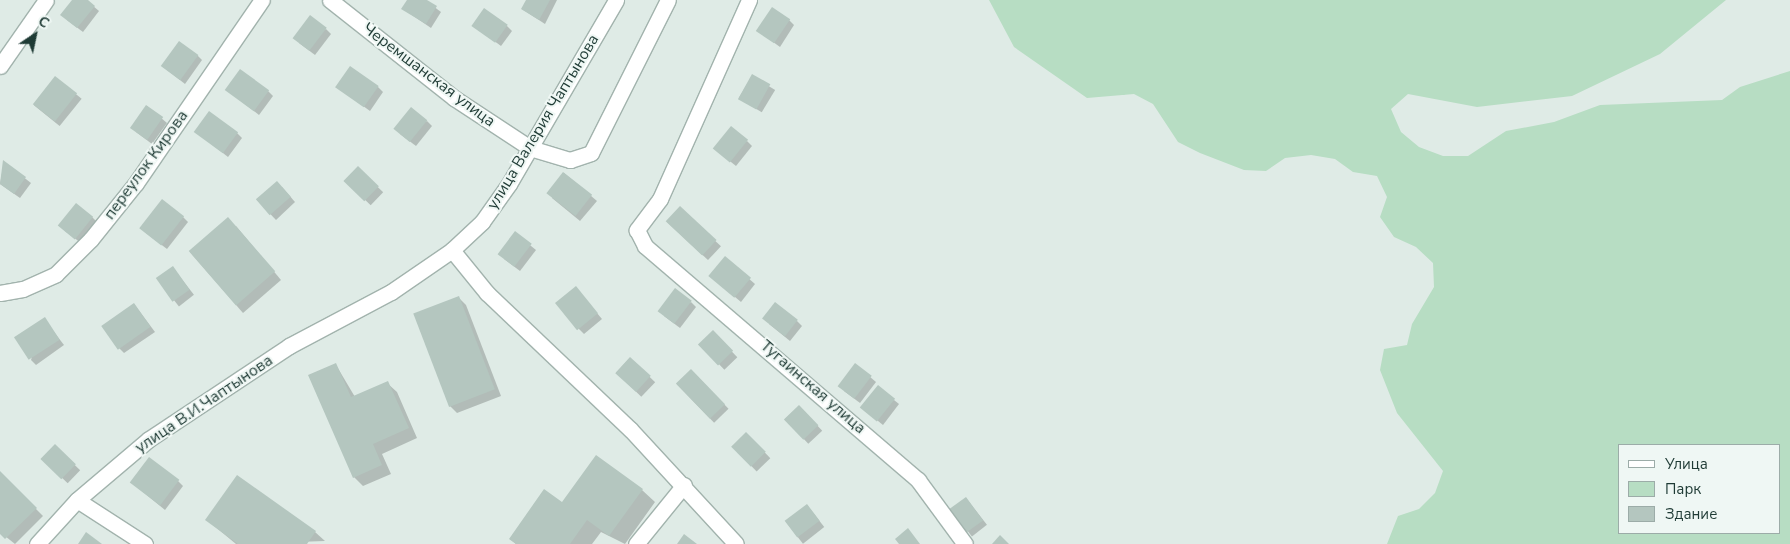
<!DOCTYPE html>
<meta charset="utf-8">
<style>
body{margin:0}
#map{position:relative;width:1790px;height:544px;overflow:hidden;background:#dfebe6;font-family:"Nunito Sans",sans-serif}
div>[style]{position:absolute}
.green>*{inset:0;background:#b7ddc3}
.shadow>*{inset:0;background:#0003;transform-origin:0 0}
.building>*{inset:0;background:#b4c6bf;transform-origin:0 0}
.roads{filter:drop-shadow(1px 0 #a2b3ad) drop-shadow(-1px 0 #a2b3ad) drop-shadow(0 1px #a2b3ad) drop-shadow(0 -1px #a2b3ad)}
.minor>*{height:15px;margin:-7.5px;padding:0 7.5px;transform-origin:7.5px;border-radius:7.5px;background:#fff}
span{translate:-50% -50%;white-space:nowrap;text-align:center;line-height:1.15;-webkit-text-stroke:4px #eff7f4;paint-order:stroke}
.street-label{font-size:16px;color:#1f3b35}
.legend{position:absolute;left:1618px;top:444px;width:162px;height:90px;box-sizing:border-box;background:#eff7f4;border:1px solid #9caca8;margin:0;padding:6px 9px;list-style:none;font-size:15px;color:#1f3b35}
.legend li{display:flex;align-items:center;gap:10px;height:25px}
.legend b{width:25px;border:1px solid #9caca8}
.north{position:absolute;left:10px;top:10px;width:50px;height:50px;-webkit-text-stroke:4px #eff7f4;paint-order:stroke;rotate:34deg;font-size:14px;font-weight:700;line-height:20px;text-align:center;color:#1f3b35}
.north::after{content:'';display:block;margin:auto;width:18px;height:22px;background:#1f3b35;clip-path:polygon(50% 0,100% 100%,50% 72%,0 100%)}
</style>
<div id="map">
<div class="green">
<div style="clip-path:polygon(evenodd,989px 0,1726px 0,1660px 54px,1572px 96px,1477px 107px,1408px 94px,1391px 109px,1401px 132px,1419px 147px,1443px 156px,1468px 156px,1506px 131px,1554px 122px,1600px 105px,1722px 100px,1740px 87px,1790px 71px,1790px 544px,1387px 544px,1398px 516px,1419px 509px,1435px 493px,1443px 471px,1397px 413px,1380px 370px,1384px 349px,1407px 345px,1412px 324px,1434px 287px,1433px 263px,1416px 247px,1394px 237px,1380px 217px,1387px 197px,1377px 176px,1353px 172px,1335px 159px,1311px 155px,1285px 158px,1266px 171px,1244px 170px,1200px 153px,1178px 142px,1153px 104px,1134px 94px,1087px 98px,1014px 47px,989px 0,1619px 445px,1779px 445px,1779px 533px,1619px 533px,1619px 445px)"></div>
</div>
<div class="shadow">
<div style="clip-path:polygon(74px 0,86px 0,99px 11px,83px 32px,67px 20px)"></div>
<div style="clip-path:polygon(409px 0,425px 0,441px 12px,431px 28px,403px 9px)"></div>
<div style="clip-path:polygon(527px 0,557px 0,545px 24px,522px 9px)"></div>
<div style="clip-path:polygon(789px 20px,794px 25px,780px 47px,758px 31px)"></div>
<div style="clip-path:polygon(474px 26px,507px 26px,512px 31px,501px 46px)"></div>
<div style="clip-path:polygon(326px 29px,331px 34px,315px 55px,299px 43px)"></div>
<div style="clip-path:polygon(197px 55px,202px 60px,185px 84px,162px 66px)"></div>
<div style="left:752px;top:76px;width:27px;height:26px;rotate:31deg"></div>
<div style="left:56px;top:78px;width:33px;height:35px;rotate:39deg"></div>
<div style="clip-path:polygon(337px 87px,378px 87px,383px 92px,370px 111px)"></div>
<div style="clip-path:polygon(227px 90px,268px 91px,273px 96px,259px 115px)"></div>
<div style="clip-path:polygon(147px 106px,167px 123px,152px 144px,136px 132px)"></div>
<div style="clip-path:polygon(427px 121px,432px 126px,416px 146px,400px 134px)"></div>
<div style="clip-path:polygon(196px 132px,237px 133px,242px 138px,228px 157px)"></div>
<div style="clip-path:polygon(747px 141px,752px 146px,736px 166px,721px 154px)"></div>
<div style="clip-path:polygon(4px 162px,31px 183px,20px 198px,0 184px)"></div>
<div style="left:358px;top:168px;width:35px;height:18px;rotate:44deg"></div>
<div style="clip-path:polygon(564px 173px,597px 201px,580px 221px,552px 198px)"></div>
<div style="clip-path:polygon(282px 187px,295px 202px,276px 220px,257px 200px)"></div>
<div style="left:680px;top:208px;width:56px;height:19px;rotate:43deg"></div>
<div style="clip-path:polygon(92px 217px,97px 222px,81px 243px,65px 231px)"></div>
<div style="clip-path:polygon(183px 217px,188px 222px,167px 249px,146px 233px)"></div>
<div style="clip-path:polygon(236px 226px,281px 280px,243px 313px,190px 252px)"></div>
<div style="clip-path:polygon(515px 233px,536px 250px,520px 271px,504px 259px)"></div>
<div style="clip-path:polygon(725px 258px,755px 284px,741px 302px,716px 281px)"></div>
<div style="left:173px;top:268px;width:34px;height:19px;rotate:52deg"></div>
<div style="clip-path:polygon(580px 293px,602px 319px,584px 334px,579px 329px)"></div>
<div style="clip-path:polygon(458px 297px,466px 305px,501px 396px,457px 413px,450px 406px)"></div>
<div style="clip-path:polygon(691px 302px,696px 307px,680px 328px,664px 316px)"></div>
<div style="clip-path:polygon(134px 304px,155px 332px,124px 353px,119px 348px)"></div>
<div style="clip-path:polygon(44px 319px,64px 345px,36px 365px,31px 360px)"></div>
<div style="clip-path:polygon(797px 321px,802px 326px,790px 341px,769px 324px)"></div>
<div style="left:713px;top:332px;width:35px;height:18px;rotate:46deg"></div>
<div style="left:630px;top:358px;width:35px;height:20px;rotate:44deg"></div>
<div style="clip-path:polygon(336px 365px,355px 397px,387px 383px,397px 392px,417px 438px,382px 454px,391px 474px,363px 486px,354px 477px)"></div>
<div style="clip-path:polygon(856px 365px,876px 382px,860px 403px,844px 391px)"></div>
<div style="left:691px;top:370px;width:54px;height:20px;rotate:46deg"></div>
<div style="clip-path:polygon(894px 400px,899px 404px,883px 425px,862px 408px)"></div>
<div style="left:799px;top:406px;width:34px;height:19px;rotate:47deg"></div>
<div style="left:746px;top:433px;width:35px;height:19px;rotate:46deg"></div>
<div style="left:55px;top:446px;width:35px;height:18px;rotate:44deg"></div>
<div style="clip-path:polygon(0 473px,43px 516px,15px 544px,0 532px)"></div>
<div style="clip-path:polygon(178px 481px,183px 486px,165px 510px,132px 483px)"></div>
<div style="clip-path:polygon(642px 490px,655px 502px,625px 544px,601px 532px,592px 544px,516px 544px,510px 539px,562px 504px)"></div>
<div style="left:966px;top:498px;width:34px;height:19px;rotate:52deg"></div>
<div style="left:807px;top:505px;width:28px;height:27px;rotate:52deg"></div>
<div style="clip-path:polygon(207px 520px,315px 532px,325px 541px,236px 544px)"></div>
</div>
<div class="building">
<div style="clip-path:polygon(72px 0,88px 0,95px 6px,77px 28px,60px 15px)"></div>
<div style="clip-path:polygon(407px 0,427px 0,437px 6px,426px 24px,401px 9px)"></div>
<div style="clip-path:polygon(526px 0,550px 0,539px 20px,521px 9px)"></div>
<div style="left:772px;top:7px;width:22px;height:29px;rotate:34deg"></div>
<div style="left:484px;top:8px;width:29px;height:22px;rotate:35deg"></div>
<div style="left:310px;top:15px;width:21px;height:29px;rotate:37deg"></div>
<div style="left:179px;top:41px;width:24px;height:31px;rotate:36deg"></div>
<div style="left:350px;top:66px;width:35px;height:26px;rotate:35deg"></div>
<div style="left:240px;top:69px;width:36px;height:26px;rotate:36deg"></div>
<div style="left:752px;top:74px;width:21px;height:29px;rotate:29deg"></div>
<div style="left:55px;top:76px;width:28px;height:36px;rotate:38deg"></div>
<div style="left:146px;top:105px;width:21px;height:28px;rotate:35deg"></div>
<div style="left:411px;top:107px;width:21px;height:28px;rotate:39deg"></div>
<div style="left:209px;top:111px;width:36px;height:26px;rotate:36deg"></div>
<div style="left:731px;top:126px;width:22px;height:29px;rotate:39deg"></div>
<div style="clip-path:polygon(3px 160px,26px 177px,14px 194px,0 184px)"></div>
<div style="left:358px;top:166px;width:29px;height:21px;rotate:44deg"></div>
<div style="left:563px;top:172px;width:37px;height:27px;rotate:38deg"></div>
<div style="left:277px;top:181px;width:21px;height:28px;rotate:49deg"></div>
<div style="left:162px;top:199px;width:28px;height:37px;rotate:38deg"></div>
<div style="left:76px;top:203px;width:22px;height:29px;rotate:39deg"></div>
<div style="left:680px;top:206px;width:50px;height:21px;rotate:43deg"></div>
<div style="left:228px;top:217px;width:72px;height:52px;rotate:49deg"></div>
<div style="left:515px;top:231px;width:21px;height:29px;rotate:37deg"></div>
<div style="left:725px;top:256px;width:34px;height:26px;rotate:40deg"></div>
<div style="left:173px;top:266px;width:29px;height:21px;rotate:55deg"></div>
<div style="left:576px;top:286px;width:35px;height:27px;rotate:51deg"></div>
<div style="left:675px;top:288px;width:21px;height:29px;rotate:37deg"></div>
<div style="left:459px;top:296px;width:100px;height:49px;rotate:69deg"></div>
<div style="left:775px;top:302px;width:29px;height:21px;rotate:38deg"></div>
<div style="left:134px;top:303px;width:29px;height:40px;rotate:55deg"></div>
<div style="left:45px;top:317px;width:27px;height:37px;rotate:57deg"></div>
<div style="left:713px;top:330px;width:29px;height:21px;rotate:46deg"></div>
<div style="left:630px;top:357px;width:28px;height:22px;rotate:42deg"></div>
<div style="clip-path:polygon(336px 363px,351px 397px,388px 381px,409px 428px,373px 444px,382px 465px,353px 478px,308px 375px)"></div>
<div style="left:855px;top:363px;width:21px;height:29px;rotate:37deg"></div>
<div style="left:691px;top:369px;width:49px;height:21px;rotate:46deg"></div>
<div style="left:878px;top:385px;width:22px;height:29px;rotate:39deg"></div>
<div style="left:799px;top:405px;width:28px;height:21px;rotate:46deg"></div>
<div style="left:746px;top:432px;width:28px;height:21px;rotate:45deg"></div>
<div style="left:55px;top:444px;width:29px;height:21px;rotate:44deg"></div>
<div style="clip-path:polygon(596px 455px,643px 489px,609px 536px,587px 520px,570px 544px,516px 544px,509px 539px,544px 489px,562px 502px)"></div>
<div style="left:149px;top:457px;width:38px;height:32px;rotate:37deg"></div>
<div style="clip-path:polygon(0 471px,37px 508px,5px 539px,0 534px)"></div>
<div style="clip-path:polygon(237px 475px,316px 531px,307px 544px,238px 544px,205px 520px)"></div>
<div style="left:966px;top:497px;width:29px;height:21px;rotate:54deg"></div>
<div style="left:807px;top:504px;width:21px;height:28px;rotate:53deg"></div>
<div style="clip-path:polygon(908px 528px,920px 544px,899px 544px,895px 539px)"></div>
<div style="clip-path:polygon(86px 532px,102px 544px,78px 544px)"></div>
<div style="clip-path:polygon(684px 534px,697px 544px,677px 544px)"></div>
<div style="clip-path:polygon(1000px 535px,1009px 544px,992px 544px)"></div>
</div>
<div class="roads">
<div class="minor">
<div style="left:330px;top:0;width:158px;rotate:38.3deg"></div>
<div style="left:454px;top:98px;width:91px;rotate:33.3deg"></div>
<div style="left:530px;top:148px;width:42px;rotate:16.7deg"></div>
<div style="left:570px;top:160px;width:22px;rotate:-18deg"></div>
<div style="left:591px;top:153px;width:171px;rotate:-63.3deg"></div>
<div style="left:749px;top:0;width:218px;rotate:114.1deg"></div>
<div style="left:660px;top:199px;width:39px;rotate:127deg"></div>
<div style="left:637px;top:230px;width:18px;rotate:63deg"></div>
<div style="left:645px;top:246px;width:360px;rotate:40.6deg"></div>
<div style="left:918px;top:480px;width:79px;rotate:53.7deg"></div>
<div style="left:0;top:66px;width:80px;rotate:-55.1deg"></div>
<div style="left:452px;top:250px;width:55px;rotate:50.9deg"></div>
<div style="left:487px;top:293px;width:197px;rotate:43.6deg"></div>
<div style="left:630px;top:429px;width:156px;rotate:47.3deg"></div>
<div style="left:0;top:293px;width:23px;rotate:-10deg"></div>
<div style="left:23px;top:289px;width:36px;rotate:-24deg"></div>
<div style="left:56px;top:274px;width:49px;rotate:-45deg"></div>
<div style="left:91px;top:239px;width:72px;rotate:-51.2deg"></div>
<div style="left:136px;top:183px;width:222px;rotate:-55.5deg"></div>
<div style="left:77px;top:500px;width:81px;rotate:32.9deg"></div>
<div style="left:37px;top:544px;width:59px;rotate:-47.7deg"></div>
<div style="left:77px;top:500px;width:94px;rotate:-40.3deg"></div>
<div style="left:149px;top:439px;width:168px;rotate:-33.6deg"></div>
<div style="left:289px;top:346px;width:115px;rotate:-27.9deg"></div>
<div style="left:391px;top:292px;width:74px;rotate:-34.5deg"></div>
<div style="left:452px;top:250px;width:41px;rotate:-43deg"></div>
<div style="left:482px;top:222px;width:47px;rotate:-54.6deg"></div>
<div style="left:509px;top:184px;width:213px;rotate:-59.8deg"></div>
<div style="left:636px;top:544px;width:76px;rotate:-50.9deg"></div>
</div>
</div>
<div class="street-label">
<span style="left:429px;top:75px;rotate:37deg">Черемшанская улица</span>
<span style="left:543px;top:122px;rotate:-59deg">улица Валерия Чаптынова</span>
<span style="left:146px;top:165px;rotate:-54deg">переулок Кирова</span>
<span style="left:813px;top:387px;rotate:41deg">Тугаинская улица</span>
<span style="left:204px;top:404px;rotate:-34deg">улица В.И.Чаптынова</span>
</div>
<ul class="legend">
<li><b style="height:6px;background:#fff"></b>Улица</li>
<li><b style="height:14px;background:#b7ddc3"></b>Парк</li>
<li><b style="height:14px;background:#b4c6bf"></b>Здание</li>
</ul>
<div class="north">С</div>
</div>
